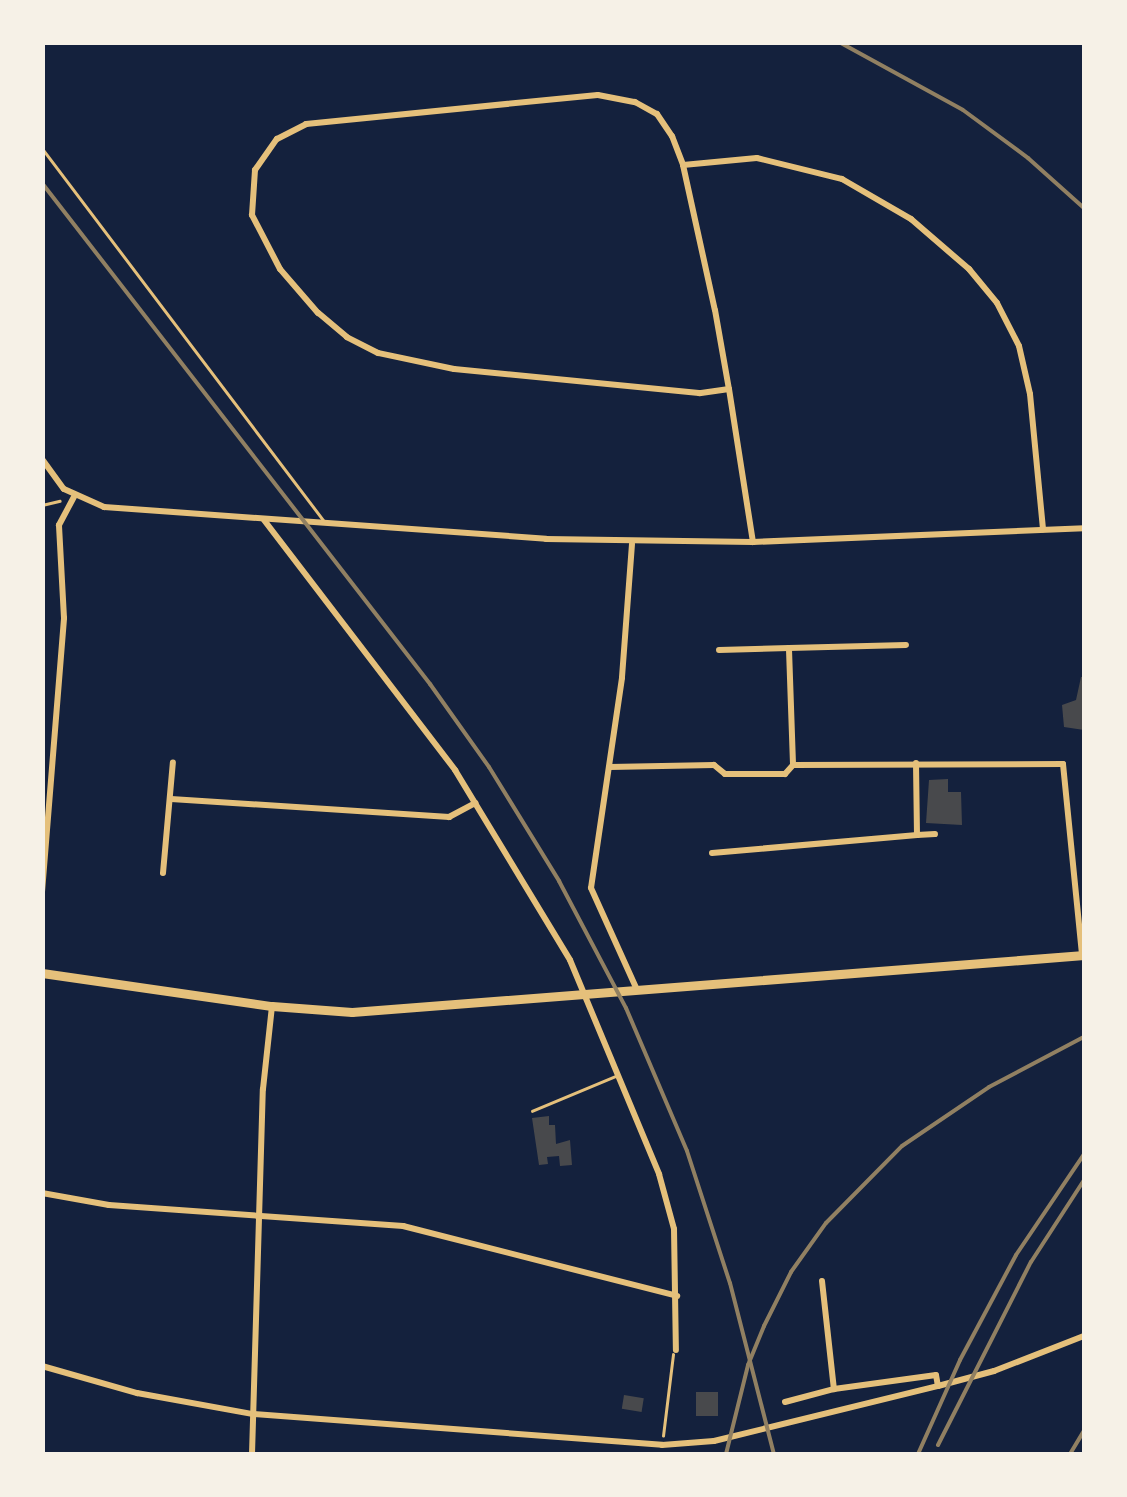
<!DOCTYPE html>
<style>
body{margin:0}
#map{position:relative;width:1127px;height:1497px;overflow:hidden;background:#14213d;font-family:Quicksand,sans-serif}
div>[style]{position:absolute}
.building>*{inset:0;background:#48494c;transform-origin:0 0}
.path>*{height:2.5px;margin:-1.25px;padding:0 1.25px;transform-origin:1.25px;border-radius:1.25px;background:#e5c07b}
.service>*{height:2.5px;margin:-1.25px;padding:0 1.25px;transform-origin:1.25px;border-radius:1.25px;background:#e5c07b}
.minor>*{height:6px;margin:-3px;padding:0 3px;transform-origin:3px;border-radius:3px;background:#e5c07b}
.secondary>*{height:9px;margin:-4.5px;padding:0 4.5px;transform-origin:4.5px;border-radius:4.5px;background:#e5c07b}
.rail>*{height:4px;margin:-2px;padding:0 2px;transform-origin:2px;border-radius:2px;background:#918062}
span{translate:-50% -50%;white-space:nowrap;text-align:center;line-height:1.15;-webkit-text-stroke:9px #f6f1e7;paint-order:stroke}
.frame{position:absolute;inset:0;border:45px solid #f6f1e7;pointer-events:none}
</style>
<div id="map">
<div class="building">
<div style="clip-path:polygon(1081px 677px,1084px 677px,1084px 730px,1064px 727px,1062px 705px,1076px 700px)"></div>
<div style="clip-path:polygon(948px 779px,948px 792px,961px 792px,962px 825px,926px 823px,929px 780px)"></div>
<div style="clip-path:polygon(549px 1116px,549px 1125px,555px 1125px,556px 1144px,570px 1140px,572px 1165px,560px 1166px,559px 1156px,547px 1157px,548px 1164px,539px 1165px,532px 1118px)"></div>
<div style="left:696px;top:1392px;width:22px;height:24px"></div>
<div style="left:624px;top:1395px;width:20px;height:14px;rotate:9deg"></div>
</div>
<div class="path">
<div style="left:42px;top:505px;width:18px;rotate:-13deg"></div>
<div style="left:663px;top:1436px;width:82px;rotate:-83deg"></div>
</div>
<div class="service">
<div style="left:42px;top:148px;width:469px;rotate:52.9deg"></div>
<div style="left:532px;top:1111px;width:93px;rotate:-22.7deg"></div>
</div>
<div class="minor">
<div style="left:683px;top:165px;width:74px;rotate:-5.4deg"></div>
<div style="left:757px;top:158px;width:88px;rotate:13.9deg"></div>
<div style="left:842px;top:179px;width:80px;rotate:30.1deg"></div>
<div style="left:911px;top:219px;width:77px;rotate:40.8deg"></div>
<div style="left:969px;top:269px;width:44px;rotate:50.5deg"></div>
<div style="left:997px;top:303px;width:48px;rotate:62.9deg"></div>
<div style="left:1019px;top:346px;width:49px;rotate:77.1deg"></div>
<div style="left:1030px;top:394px;width:136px;rotate:84.5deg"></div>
<div style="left:729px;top:389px;width:30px;rotate:172deg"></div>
<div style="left:699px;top:393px;width:246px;rotate:-174.4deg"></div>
<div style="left:454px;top:369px;width:78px;rotate:-168.1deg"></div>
<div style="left:378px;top:353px;width:35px;rotate:-153deg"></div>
<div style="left:347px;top:337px;width:38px;rotate:-140deg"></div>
<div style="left:318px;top:313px;width:58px;rotate:-130.8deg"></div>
<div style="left:280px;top:269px;width:61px;rotate:-117.4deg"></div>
<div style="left:252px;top:215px;width:45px;rotate:-86.2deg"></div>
<div style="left:255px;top:170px;width:38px;rotate:-55deg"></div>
<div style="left:277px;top:139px;width:33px;rotate:-27deg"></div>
<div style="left:306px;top:124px;width:293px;rotate:-5.7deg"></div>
<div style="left:598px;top:95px;width:38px;rotate:11deg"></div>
<div style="left:635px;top:102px;width:25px;rotate:29deg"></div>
<div style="left:657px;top:114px;width:27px;rotate:56deg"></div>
<div style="left:672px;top:136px;width:31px;rotate:69deg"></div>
<div style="left:683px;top:165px;width:148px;rotate:77.6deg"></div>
<div style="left:715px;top:310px;width:80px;rotate:80deg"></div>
<div style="left:729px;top:389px;width:155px;rotate:81.1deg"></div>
<div style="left:42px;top:459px;width:37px;rotate:54deg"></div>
<div style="left:64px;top:489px;width:44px;rotate:24.2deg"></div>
<div style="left:104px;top:507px;width:443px;rotate:4.1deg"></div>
<div style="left:546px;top:539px;width:207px;rotate:0.8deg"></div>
<div style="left:753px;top:542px;width:331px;rotate:-2.4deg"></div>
<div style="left:264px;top:520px;width:315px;rotate:52.6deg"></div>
<div style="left:455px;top:770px;width:222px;rotate:58.8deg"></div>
<div style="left:570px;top:960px;width:232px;rotate:67.4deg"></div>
<div style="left:659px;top:1174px;width:57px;rotate:74.7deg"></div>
<div style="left:674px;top:1229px;width:121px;rotate:89.1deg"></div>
<div style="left:632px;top:544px;width:134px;rotate:94.3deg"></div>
<div style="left:622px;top:678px;width:212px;rotate:98.4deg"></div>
<div style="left:591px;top:888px;width:112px;rotate:65.7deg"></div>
<div style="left:719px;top:650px;width:70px;rotate:-1.6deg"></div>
<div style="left:793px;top:764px;width:116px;rotate:-92deg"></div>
<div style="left:789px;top:648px;width:117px;rotate:-1.5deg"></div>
<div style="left:610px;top:767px;width:104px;rotate:-1.1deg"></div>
<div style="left:714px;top:765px;width:14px;rotate:39deg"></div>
<div style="left:725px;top:774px;width:60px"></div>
<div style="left:785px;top:774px;width:12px;rotate:-48deg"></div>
<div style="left:793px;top:765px;width:270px;rotate:-0.2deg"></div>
<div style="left:1063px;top:764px;width:192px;rotate:84.3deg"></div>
<div style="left:171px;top:799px;width:279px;rotate:3.7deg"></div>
<div style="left:449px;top:817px;width:30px;rotate:-28deg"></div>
<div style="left:917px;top:835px;width:18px;rotate:-3deg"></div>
<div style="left:712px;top:853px;width:206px;rotate:-5deg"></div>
<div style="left:917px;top:835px;width:72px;rotate:-90.8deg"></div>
<div style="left:163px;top:873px;width:111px;rotate:-84.9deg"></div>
<div style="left:42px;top:892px;width:275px;rotate:-85.4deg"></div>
<div style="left:64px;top:618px;width:93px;rotate:-93.1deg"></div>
<div style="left:59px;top:525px;width:32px;rotate:-62deg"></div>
<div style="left:42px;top:1193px;width:68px;rotate:10.2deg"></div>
<div style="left:109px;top:1205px;width:295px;rotate:4.1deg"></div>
<div style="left:403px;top:1226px;width:283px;rotate:14.3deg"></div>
<div style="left:822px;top:1281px;width:109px;rotate:83.7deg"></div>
<div style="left:42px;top:1366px;width:99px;rotate:15.9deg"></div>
<div style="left:137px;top:1393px;width:118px;rotate:10.3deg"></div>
<div style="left:253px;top:1414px;width:410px;rotate:4.3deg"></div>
<div style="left:662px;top:1445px;width:52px;rotate:-4.4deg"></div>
<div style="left:714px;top:1441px;width:231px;rotate:-13.8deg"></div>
<div style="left:938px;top:1386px;width:58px;rotate:-15deg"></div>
<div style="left:994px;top:1371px;width:97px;rotate:-21.3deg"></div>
<div style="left:785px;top:1402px;width:51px;rotate:-14.9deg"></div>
<div style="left:834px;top:1389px;width:103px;rotate:-7.8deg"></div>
<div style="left:936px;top:1375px;width:11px;rotate:80deg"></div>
<div style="left:252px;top:1454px;width:365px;rotate:-88.3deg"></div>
<div style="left:263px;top:1089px;width:83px;rotate:-83.8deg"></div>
</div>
<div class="secondary">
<div style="left:42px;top:973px;width:232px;rotate:8.2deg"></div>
<div style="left:272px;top:1006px;width:80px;rotate:4.3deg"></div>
<div style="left:352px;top:1012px;width:734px;rotate:-4.45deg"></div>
</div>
<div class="rail">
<div style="left:839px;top:42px;width:141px;rotate:28.7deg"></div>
<div style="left:963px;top:110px;width:81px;rotate:36.4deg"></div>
<div style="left:1028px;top:158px;width:75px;rotate:41.8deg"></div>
<div style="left:42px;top:183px;width:634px;rotate:52.24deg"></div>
<div style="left:430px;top:684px;width:102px;rotate:54.6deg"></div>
<div style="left:489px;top:767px;width:134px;rotate:58.4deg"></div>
<div style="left:559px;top:881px;width:144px;rotate:62.2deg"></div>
<div style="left:626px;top:1008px;width:155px;rotate:66.9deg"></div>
<div style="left:687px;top:1151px;width:139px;rotate:72deg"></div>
<div style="left:730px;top:1283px;width:177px;rotate:75.6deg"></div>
<div style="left:938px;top:1445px;width:205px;rotate:-63.1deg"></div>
<div style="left:1031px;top:1262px;width:98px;rotate:-57.1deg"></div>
<div style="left:726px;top:1454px;width:92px;rotate:-76.1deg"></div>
<div style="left:748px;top:1365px;width:42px;rotate:-67.7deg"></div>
<div style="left:764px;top:1326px;width:60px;rotate:-63.4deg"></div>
<div style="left:791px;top:1272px;width:60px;rotate:-54.5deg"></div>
<div style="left:826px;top:1223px;width:108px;rotate:-45.4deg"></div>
<div style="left:902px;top:1146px;width:105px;rotate:-34.1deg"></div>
<div style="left:989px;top:1087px;width:107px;rotate:-27.8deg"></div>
<div style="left:918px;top:1454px;width:103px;rotate:-65.9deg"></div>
<div style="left:960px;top:1360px;width:119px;rotate:-61.9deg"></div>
<div style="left:1016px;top:1255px;width:122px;rotate:-56deg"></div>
<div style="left:1070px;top:1454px;width:27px;rotate:-59deg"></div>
</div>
<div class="frame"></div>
</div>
